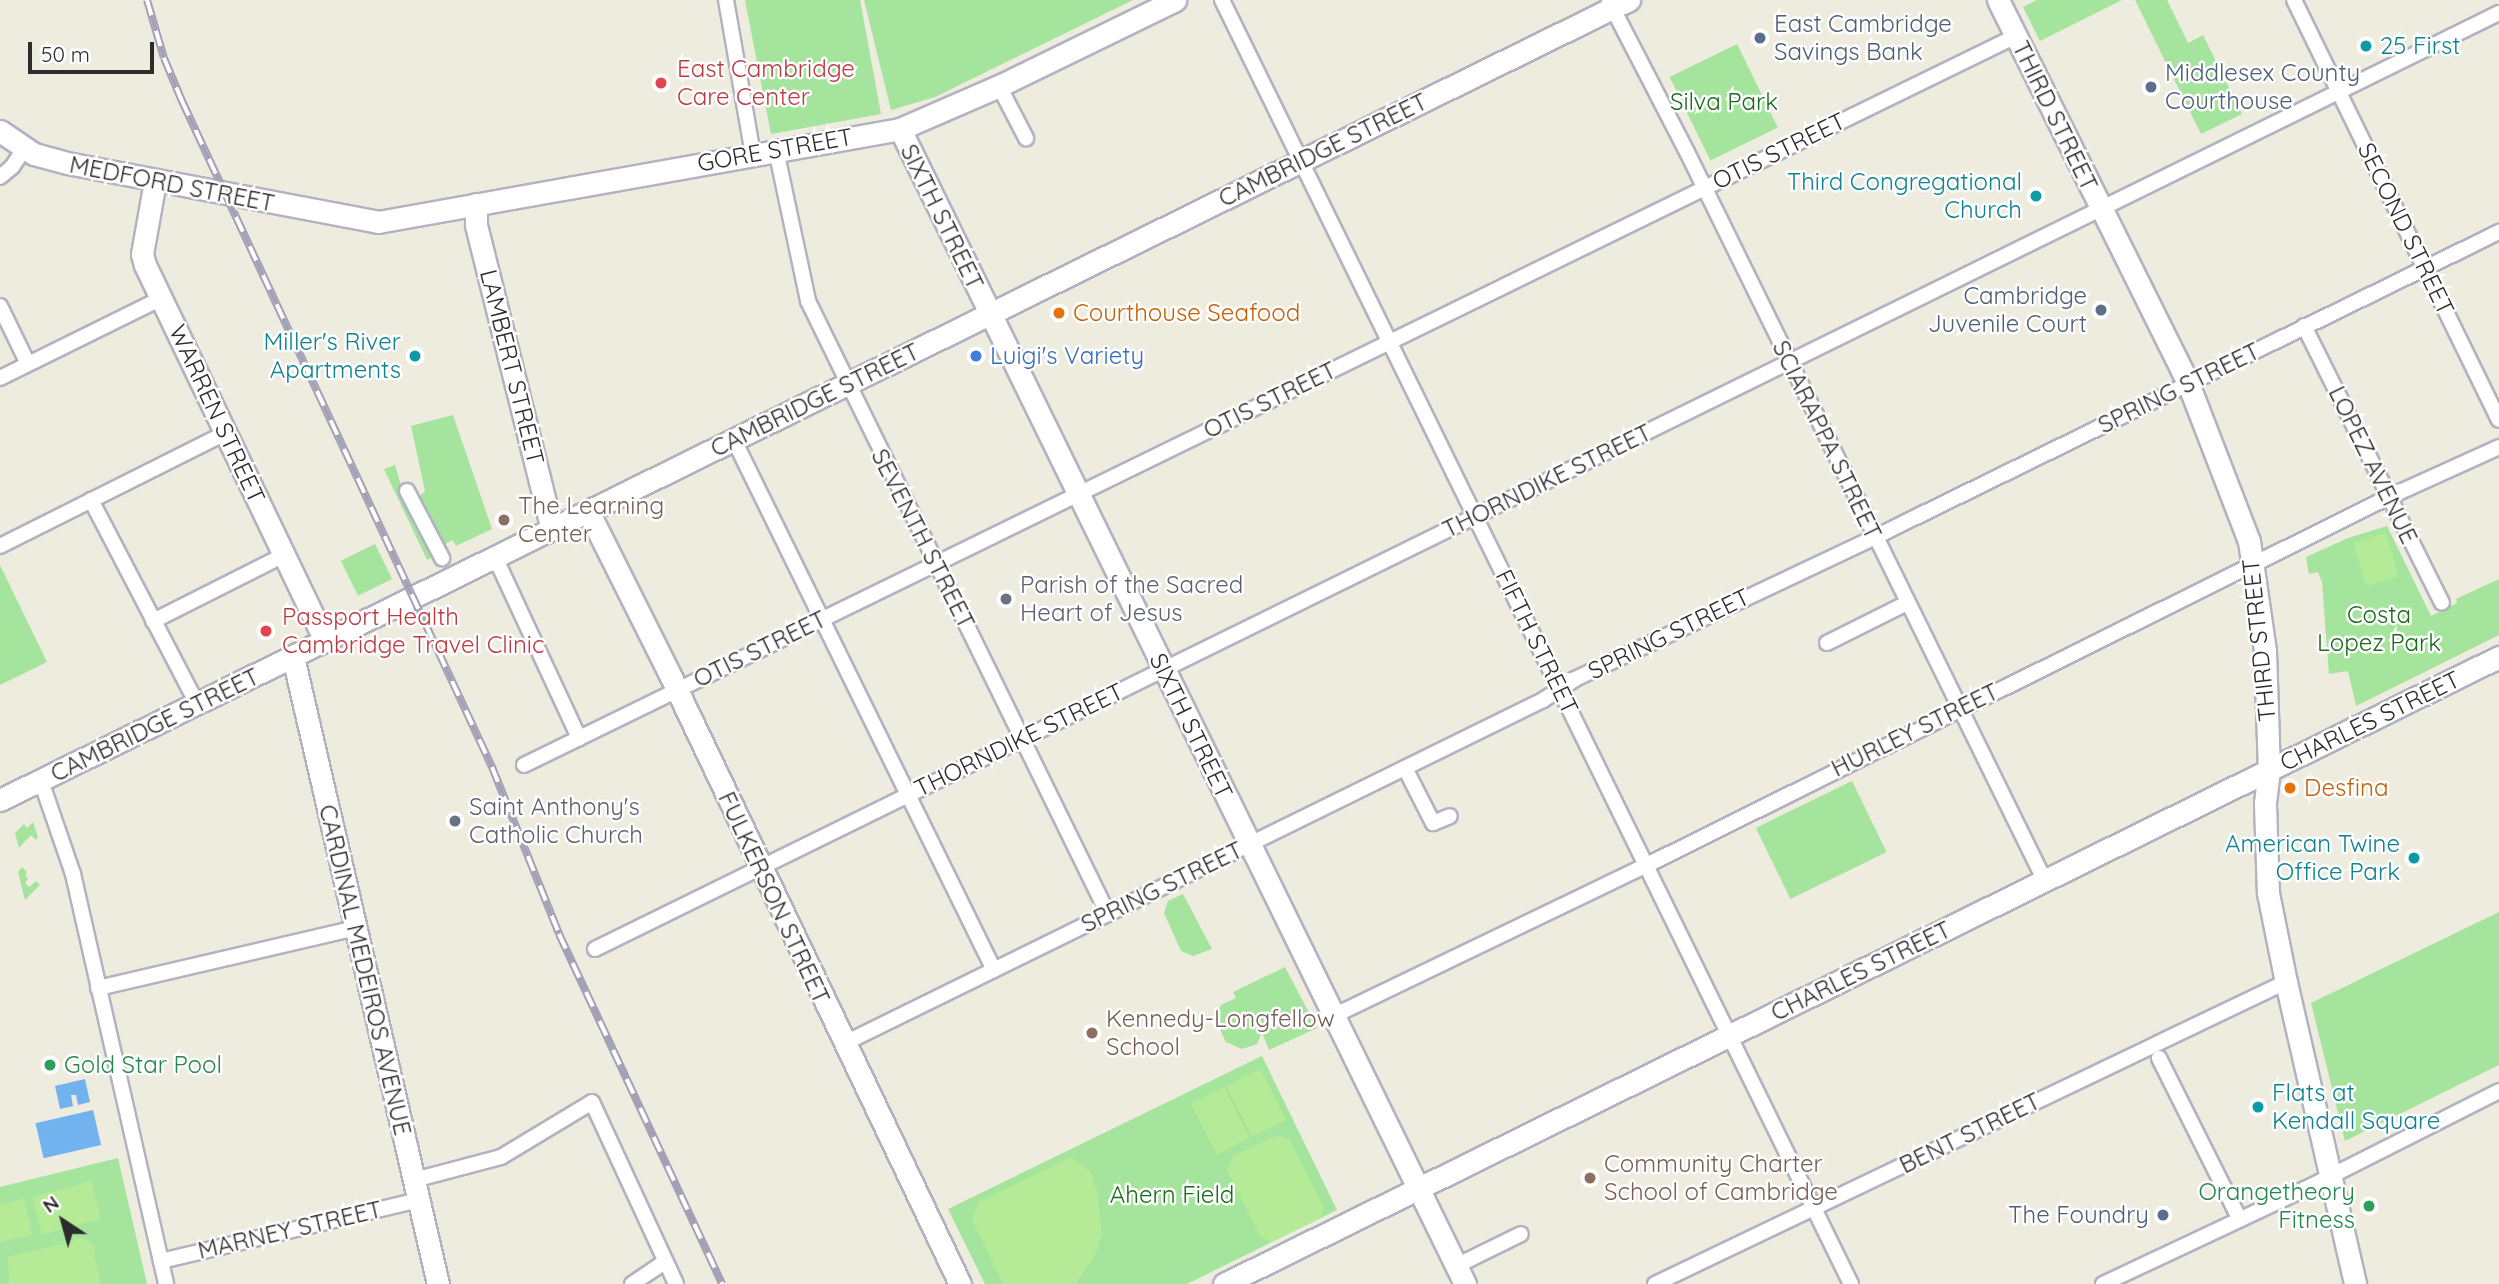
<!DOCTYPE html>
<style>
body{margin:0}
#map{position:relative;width:2499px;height:1284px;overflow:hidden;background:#eeebdf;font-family:Quicksand,sans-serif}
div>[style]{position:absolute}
.green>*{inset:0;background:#a4e49c;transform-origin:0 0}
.pitch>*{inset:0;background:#b5eb97;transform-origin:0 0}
.water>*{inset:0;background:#72b3ef;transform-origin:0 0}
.roads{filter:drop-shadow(2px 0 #b2b2c0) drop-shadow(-2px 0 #b2b2c0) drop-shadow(0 2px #b2b2c0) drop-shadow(0 -2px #b2b2c0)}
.street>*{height:14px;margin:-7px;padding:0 7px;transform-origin:7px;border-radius:7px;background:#fff}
.secondary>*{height:21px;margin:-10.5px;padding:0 10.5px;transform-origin:10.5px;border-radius:10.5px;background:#fff}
.rail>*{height:8px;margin-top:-4px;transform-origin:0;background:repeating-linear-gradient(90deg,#fff 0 16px,#a3a1b6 0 32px);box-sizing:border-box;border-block:2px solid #a3a1b6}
.dots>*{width:19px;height:19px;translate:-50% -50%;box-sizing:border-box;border:4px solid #fff;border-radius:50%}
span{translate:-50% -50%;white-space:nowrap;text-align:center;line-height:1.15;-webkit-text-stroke:5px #fff;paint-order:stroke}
.service-label{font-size:24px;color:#4e5e75}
.left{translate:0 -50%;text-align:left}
.right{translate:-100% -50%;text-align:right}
.culture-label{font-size:24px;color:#0d838f}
.health-label{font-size:24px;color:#be3a42}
.park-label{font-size:24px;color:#1b6b1c}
.street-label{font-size:24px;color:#2c2c2c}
.food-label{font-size:24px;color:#c56008}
.shop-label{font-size:24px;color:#366cbe}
.education-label{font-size:24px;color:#785e54}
.worship-label{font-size:24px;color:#5b616d}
.leisure-label{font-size:24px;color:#27864d}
.north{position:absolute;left:28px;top:1186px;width:70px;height:70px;-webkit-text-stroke:5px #fff;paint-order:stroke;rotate:324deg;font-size:19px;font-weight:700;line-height:28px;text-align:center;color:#2c2c2c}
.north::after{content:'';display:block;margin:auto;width:24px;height:32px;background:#2c2c2c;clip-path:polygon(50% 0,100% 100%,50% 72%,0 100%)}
.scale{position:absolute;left:28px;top:42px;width:126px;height:32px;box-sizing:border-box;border:4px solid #2c2c2c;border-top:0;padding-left:9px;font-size:21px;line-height:24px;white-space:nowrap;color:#2c2c2c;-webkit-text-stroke:5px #fff;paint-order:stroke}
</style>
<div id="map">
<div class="green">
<div style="clip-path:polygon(745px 0,860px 0,881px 114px,771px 134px)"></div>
<div style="clip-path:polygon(864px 0,1133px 0,935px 97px,891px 110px)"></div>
<div style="clip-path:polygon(2037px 0,2122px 0,2040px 41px,2023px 7px)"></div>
<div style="clip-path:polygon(2135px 0,2167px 0,2188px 43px,2203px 35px,2242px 114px,2201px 134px)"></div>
<div style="left:1737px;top:44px;width:93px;height:75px;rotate:64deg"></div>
<div style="clip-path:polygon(453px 415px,492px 529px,456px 546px,453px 540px,440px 547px,417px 499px,425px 491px,411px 426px)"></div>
<div style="clip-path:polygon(395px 465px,403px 492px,433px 557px,427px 560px,384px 469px)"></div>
<div style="clip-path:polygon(2387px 526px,2431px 616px,2457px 603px,2456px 599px,2499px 579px,2499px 635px,2356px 706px,2348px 671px,2329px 674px,2322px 582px,2318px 572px,2309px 574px,2306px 557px,2348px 538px)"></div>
<div style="left:375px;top:544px;width:39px;height:38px;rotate:64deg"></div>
<div style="clip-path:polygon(0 565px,47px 662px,0 685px)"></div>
<div style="left:1852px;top:781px;width:79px;height:107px;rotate:64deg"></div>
<div style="clip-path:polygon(33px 822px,38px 837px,36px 840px,31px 835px,19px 848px,15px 833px,24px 824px,27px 828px)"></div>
<div style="clip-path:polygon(22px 867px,27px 872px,25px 875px,28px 879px,25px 883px,29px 887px,36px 881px,40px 885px,25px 900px,18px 872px)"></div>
<div style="clip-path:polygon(1183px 894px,1212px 949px,1193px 956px,1181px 951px,1164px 913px,1168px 901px)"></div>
<div style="clip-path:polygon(2499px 912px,2499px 1065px,2345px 1141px,2311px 1003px)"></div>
<div style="clip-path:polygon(1285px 967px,1317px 1028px,1269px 1050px,1262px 1033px,1257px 1044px,1242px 1049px,1226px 1042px,1215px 1020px,1221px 1005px,1236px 998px,1233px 992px)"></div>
<div style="clip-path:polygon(1262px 1056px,1337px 1210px,1187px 1284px,985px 1284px,948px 1209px)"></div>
<div style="clip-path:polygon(118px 1158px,147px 1284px,0 1284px,0 1187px)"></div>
</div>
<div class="pitch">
<div style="left:2386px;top:533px;width:45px;height:34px;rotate:74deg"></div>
<div style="left:1260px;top:1069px;width:57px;height:38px;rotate:63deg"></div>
<div style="left:1224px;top:1087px;width:57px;height:37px;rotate:63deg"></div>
<div style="clip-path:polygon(1277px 1135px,1290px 1140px,1324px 1208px,1321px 1218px,1271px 1242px,1260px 1236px,1227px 1170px,1233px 1156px)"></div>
<div style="clip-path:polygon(1071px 1157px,1090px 1171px,1097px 1190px,1102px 1235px,1094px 1257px,1076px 1284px,1003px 1284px,972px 1219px,979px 1202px)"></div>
<div style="left:91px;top:1181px;width:39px;height:61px;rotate:75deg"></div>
<div style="clip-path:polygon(24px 1199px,32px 1235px,0 1242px,0 1204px)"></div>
<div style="clip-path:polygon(81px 1237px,95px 1245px,95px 1260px,101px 1284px,9px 1284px,8px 1257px,68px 1243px)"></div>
</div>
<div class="water">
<div style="clip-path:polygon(85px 1079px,90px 1102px,78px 1105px,76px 1095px,71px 1095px,73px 1106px,60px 1109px,55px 1086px)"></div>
<div style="left:93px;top:1110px;width:36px;height:59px;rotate:77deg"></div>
</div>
<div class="roads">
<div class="street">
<div style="left:726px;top:0;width:156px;rotate:80.1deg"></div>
<div style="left:1222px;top:0;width:1430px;rotate:63.9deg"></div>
<div style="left:2294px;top:0;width:467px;rotate:64deg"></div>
<div style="left:1609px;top:1px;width:170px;rotate:62.7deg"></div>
<div style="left:1687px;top:152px;width:812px;rotate:63.85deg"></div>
<div style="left:999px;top:86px;width:59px;rotate:62.6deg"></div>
<div style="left:776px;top:150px;width:154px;rotate:78deg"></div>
<div style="left:808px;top:301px;width:682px;rotate:63.92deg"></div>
<div style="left:0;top:177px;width:16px;rotate:-40deg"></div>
<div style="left:12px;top:167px;width:22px;rotate:-56deg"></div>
<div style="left:0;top:306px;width:64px;rotate:64.2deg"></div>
<div style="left:2304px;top:326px;width:309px;rotate:63.5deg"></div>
<div style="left:0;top:378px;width:181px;rotate:-26.3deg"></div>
<div style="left:734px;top:440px;width:590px;rotate:63.87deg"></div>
<div style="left:407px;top:491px;width:76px;rotate:62.4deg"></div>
<div style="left:91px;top:500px;width:230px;rotate:62.5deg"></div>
<div style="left:0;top:546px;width:253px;rotate:-26.6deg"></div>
<div style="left:495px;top:557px;width:200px;rotate:65.1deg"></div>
<div style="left:153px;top:621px;width:147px;rotate:-26.7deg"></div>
<div style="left:1827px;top:643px;width:89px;rotate:-26.6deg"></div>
<div style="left:524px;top:765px;width:1661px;rotate:-26.04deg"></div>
<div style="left:1405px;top:768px;width:62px;rotate:63deg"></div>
<div style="left:1433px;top:823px;width:18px;rotate:-22deg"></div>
<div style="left:41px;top:781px;width:98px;rotate:71deg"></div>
<div style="left:73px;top:874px;width:420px;rotate:77.2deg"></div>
<div style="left:595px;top:949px;width:2122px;rotate:-26.18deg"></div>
<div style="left:98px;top:988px;width:265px;rotate:-13.1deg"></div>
<div style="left:1333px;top:1016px;width:348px;rotate:-25.7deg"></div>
<div style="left:1647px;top:865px;width:828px;rotate:-26.38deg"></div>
<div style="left:2389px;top:497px;width:121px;rotate:-24.4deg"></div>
<div style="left:843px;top:1044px;width:780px;rotate:-26.17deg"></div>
<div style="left:1543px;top:700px;width:38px;rotate:-33deg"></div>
<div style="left:1575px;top:679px;width:332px;rotate:-25.3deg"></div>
<div style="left:1875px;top:537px;width:695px;rotate:-26.05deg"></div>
<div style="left:2159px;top:1058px;width:172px;rotate:63.4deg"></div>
<div style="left:414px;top:1180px;width:90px;rotate:-14.8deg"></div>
<div style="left:501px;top:1157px;width:106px;rotate:-31.1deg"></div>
<div style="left:592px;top:1102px;width:200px;rotate:65.2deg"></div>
<div style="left:161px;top:1261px;width:265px;rotate:-13.3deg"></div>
<div style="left:1456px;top:1266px;width:72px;rotate:-26.2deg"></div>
<div style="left:632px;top:1284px;width:40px;rotate:-34deg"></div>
<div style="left:1655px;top:1284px;width:700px;rotate:-25.58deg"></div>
<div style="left:2103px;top:1284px;width:225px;rotate:-25.2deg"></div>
<div style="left:2307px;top:1188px;width:215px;rotate:-26.8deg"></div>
</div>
<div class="secondary">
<div style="left:1998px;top:0;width:428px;rotate:63.6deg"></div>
<div style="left:2188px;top:383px;width:169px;rotate:68.9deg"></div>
<div style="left:2249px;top:541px;width:111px;rotate:81.7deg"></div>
<div style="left:2265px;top:651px;width:119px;rotate:88.1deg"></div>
<div style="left:2269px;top:770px;width:34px;rotate:97deg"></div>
<div style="left:2265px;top:804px;width:89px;rotate:88.1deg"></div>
<div style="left:2268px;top:893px;width:91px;rotate:78.6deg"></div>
<div style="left:2286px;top:982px;width:310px;rotate:77.1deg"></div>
<div style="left:900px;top:129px;width:1286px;rotate:63.93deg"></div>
<div style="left:0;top:131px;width:41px;rotate:34.1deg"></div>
<div style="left:34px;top:154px;width:34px;rotate:15deg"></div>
<div style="left:67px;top:163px;width:317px;rotate:10.7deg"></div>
<div style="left:378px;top:222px;width:530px;rotate:-10.1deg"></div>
<div style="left:900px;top:129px;width:108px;rotate:-23.5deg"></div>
<div style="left:999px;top:86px;width:196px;rotate:-26deg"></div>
<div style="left:155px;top:181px;width:74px;rotate:100.1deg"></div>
<div style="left:142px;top:254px;width:11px;rotate:75deg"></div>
<div style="left:145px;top:265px;width:417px;rotate:64.4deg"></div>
<div style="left:476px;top:204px;width:21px;rotate:90deg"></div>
<div style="left:476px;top:225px;width:313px;rotate:76deg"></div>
<div style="left:588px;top:511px;width:181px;rotate:63.4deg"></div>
<div style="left:669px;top:673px;width:677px;rotate:64.53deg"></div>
<div style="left:293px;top:657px;width:644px;rotate:76.98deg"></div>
<div style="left:0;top:800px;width:1815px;rotate:-26.16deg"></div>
<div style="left:1224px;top:1284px;width:1421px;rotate:-26.19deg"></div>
</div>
</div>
<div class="rail">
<div style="left:147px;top:0;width:60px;rotate:73.7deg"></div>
<div style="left:164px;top:58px;width:47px;rotate:67.3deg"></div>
<div style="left:182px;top:101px;width:735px;rotate:65.04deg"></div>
<div style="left:492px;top:767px;width:180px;rotate:68.1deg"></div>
<div style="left:559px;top:934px;width:386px;rotate:65deg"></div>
</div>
<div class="dots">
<div style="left:1760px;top:38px;background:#5c6f8a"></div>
<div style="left:2366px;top:46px;background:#0f9aa8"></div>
<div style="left:661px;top:83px;background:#e0444e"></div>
<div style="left:2151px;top:87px;background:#5c6f8a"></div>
<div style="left:2036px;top:196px;background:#0f9aa8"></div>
<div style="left:2101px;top:310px;background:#5c6f8a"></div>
<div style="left:1059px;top:313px;background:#e8710a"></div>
<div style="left:415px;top:356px;background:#0f9aa8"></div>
<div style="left:976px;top:356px;background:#3f7fe0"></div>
<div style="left:504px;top:520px;background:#8d6e63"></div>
<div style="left:1006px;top:599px;background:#6b7280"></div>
<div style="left:266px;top:631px;background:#e0444e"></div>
<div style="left:2290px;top:788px;background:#e8710a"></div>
<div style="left:455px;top:821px;background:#6b7280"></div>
<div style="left:2414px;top:858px;background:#0f9aa8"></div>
<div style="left:1092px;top:1033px;background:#8d6e63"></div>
<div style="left:50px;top:1065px;background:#2e9e5b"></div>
<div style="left:2258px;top:1107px;background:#0f9aa8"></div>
<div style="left:1590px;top:1178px;background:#8d6e63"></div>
<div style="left:2369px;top:1206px;background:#2e9e5b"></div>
<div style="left:2163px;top:1215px;background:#5c6f8a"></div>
</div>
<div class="service-label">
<span class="left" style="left:1774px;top:38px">East Cambridge<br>Savings Bank</span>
<span class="left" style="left:2165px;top:87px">Middlesex County<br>Courthouse</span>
<span class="right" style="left:2087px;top:310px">Cambridge<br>Juvenile Court</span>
<span class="right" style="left:2149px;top:1215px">The Foundry</span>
</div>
<div class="culture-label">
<span class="left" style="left:2380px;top:46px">25 First</span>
<span class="right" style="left:2022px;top:196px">Third Congregational<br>Church</span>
<span class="right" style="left:401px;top:356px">Miller's River<br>Apartments</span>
<span class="right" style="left:2400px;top:858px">American Twine<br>Office Park</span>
<span class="left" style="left:2272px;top:1107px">Flats at<br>Kendall Square</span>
</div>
<div class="health-label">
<span class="left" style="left:677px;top:83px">East Cambridge<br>Care Center</span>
<span class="left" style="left:282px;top:631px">Passport Health<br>Cambridge Travel Clinic</span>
</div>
<div class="park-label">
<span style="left:1724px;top:102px">Silva Park</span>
<span style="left:2379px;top:629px">Costa<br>Lopez Park</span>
<span style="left:1172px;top:1195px">Ahern Field</span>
</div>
<div class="street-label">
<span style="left:2055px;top:116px;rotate:64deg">THIRD STREET</span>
<span style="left:775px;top:150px;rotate:-10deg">GORE STREET</span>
<span style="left:1323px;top:150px;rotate:-26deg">CAMBRIDGE STREET</span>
<span style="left:1779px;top:151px;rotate:-26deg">OTIS STREET</span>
<span style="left:172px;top:184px;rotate:11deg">MEDFORD STREET</span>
<span style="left:942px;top:217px;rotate:64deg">SIXTH STREET</span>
<span style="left:2406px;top:229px;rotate:64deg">SECOND STREET</span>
<span style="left:512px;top:367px;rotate:76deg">LAMBERT STREET</span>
<span style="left:2179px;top:388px;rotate:-26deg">SPRING STREET</span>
<span style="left:815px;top:400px;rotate:-26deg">CAMBRIDGE STREET</span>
<span style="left:1270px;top:400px;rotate:-26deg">OTIS STREET</span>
<span style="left:217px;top:414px;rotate:65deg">WARREN STREET</span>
<span style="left:1827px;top:440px;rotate:64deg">SCIARAPPA STREET</span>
<span style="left:2373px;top:465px;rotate:64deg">LOPEZ AVENUE</span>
<span style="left:1547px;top:481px;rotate:-26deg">THORNDIKE STREET</span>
<span style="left:923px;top:539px;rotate:63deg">SEVENTH STREET</span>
<span style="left:1669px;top:634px;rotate:-26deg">SPRING STREET</span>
<span style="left:2259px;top:640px;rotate:-96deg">THIRD STREET</span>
<span style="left:1537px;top:642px;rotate:64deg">FIFTH STREET</span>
<span style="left:760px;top:649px;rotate:-26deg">OTIS STREET</span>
<span style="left:2370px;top:721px;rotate:-26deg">CHARLES STREET</span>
<span style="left:155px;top:725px;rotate:-26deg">CAMBRIDGE STREET</span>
<span style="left:1191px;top:726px;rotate:64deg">SIXTH STREET</span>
<span style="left:1915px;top:730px;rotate:-26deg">HURLEY STREET</span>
<span style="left:1019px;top:740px;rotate:-26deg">THORNDIKE STREET</span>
<span style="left:1162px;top:887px;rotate:-26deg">SPRING STREET</span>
<span style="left:774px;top:898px;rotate:65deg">FULKERSON STREET</span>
<span style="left:365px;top:970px;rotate:77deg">CARDINAL MEDEIROS AVENUE</span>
<span style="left:1861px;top:971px;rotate:-26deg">CHARLES STREET</span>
<span style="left:1970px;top:1133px;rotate:-26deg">BENT STREET</span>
<span style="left:290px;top:1230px;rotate:-13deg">MARNEY STREET</span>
</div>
<div class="food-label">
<span class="left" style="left:1073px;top:313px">Courthouse Seafood</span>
<span class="left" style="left:2304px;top:788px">Desfina</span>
</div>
<div class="shop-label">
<span class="left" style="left:990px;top:356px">Luigi's Variety</span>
</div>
<div class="education-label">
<span class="left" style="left:518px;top:520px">The Learning<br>Center</span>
<span class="left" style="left:1106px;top:1033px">Kennedy-Longfellow<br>School</span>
<span class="left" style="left:1604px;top:1178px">Community Charter<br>School of Cambridge</span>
</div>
<div class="worship-label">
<span class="left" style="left:1020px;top:599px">Parish of the Sacred<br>Heart of Jesus</span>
<span class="left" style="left:469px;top:821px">Saint Anthony's<br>Catholic Church</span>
</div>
<div class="leisure-label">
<span class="left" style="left:64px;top:1065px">Gold Star Pool</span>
<span class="right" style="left:2355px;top:1206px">Orangetheory<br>Fitness</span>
</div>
<div class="north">N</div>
<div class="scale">50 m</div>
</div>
